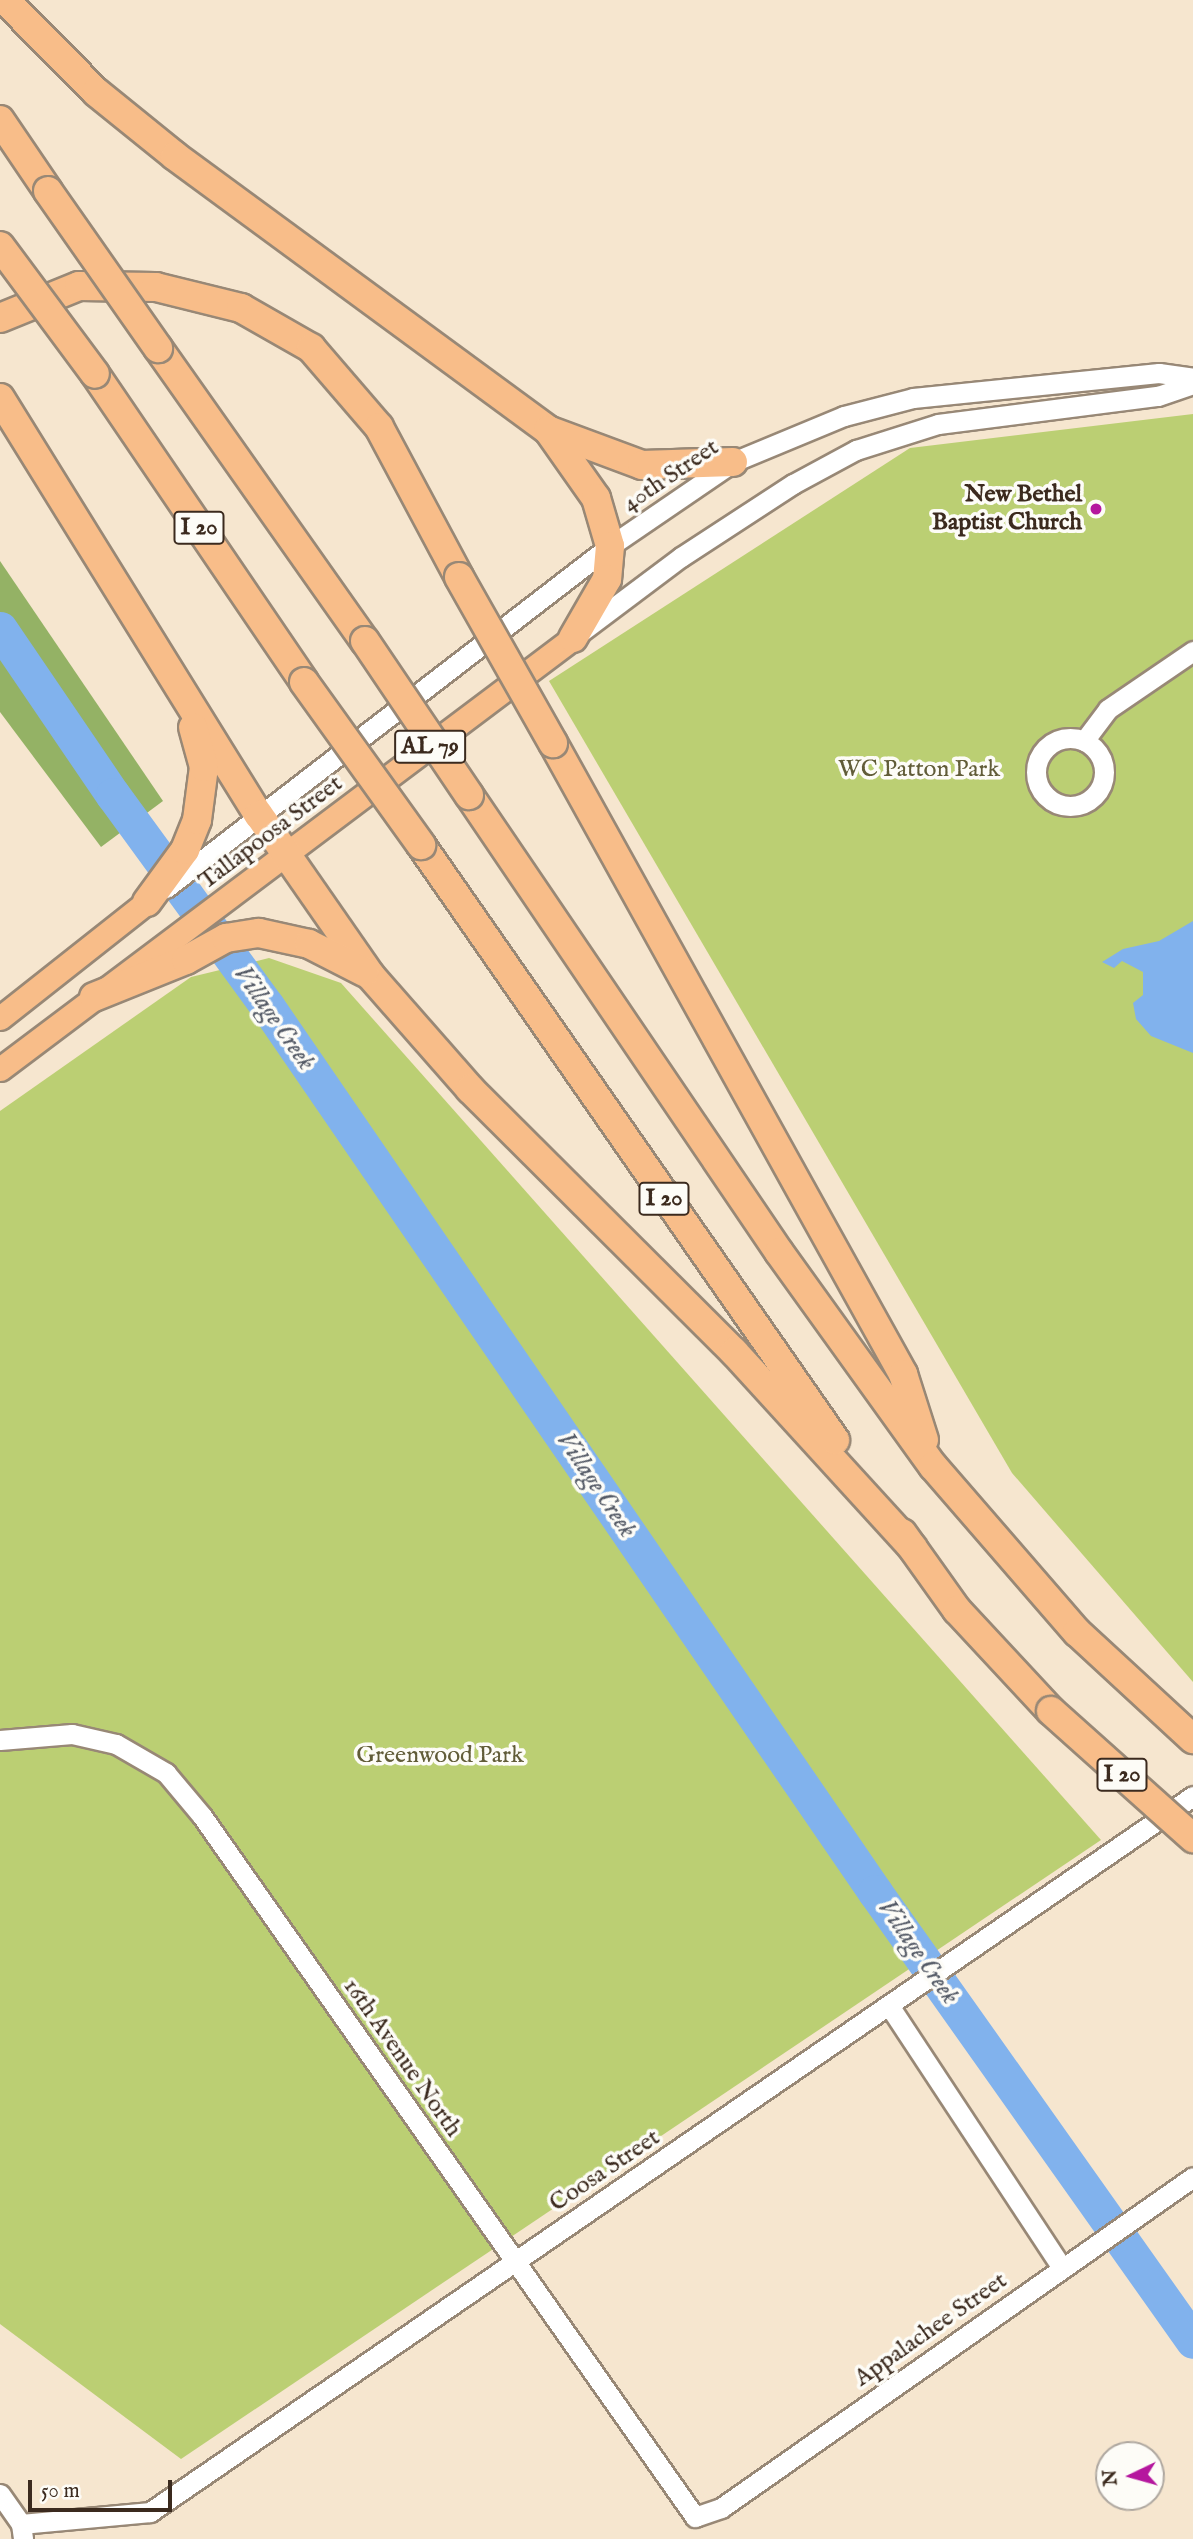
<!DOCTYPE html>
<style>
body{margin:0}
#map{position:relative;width:1193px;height:2539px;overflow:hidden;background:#f6e6cf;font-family:"IM FELL English",serif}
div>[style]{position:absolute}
.green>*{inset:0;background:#bbcf73}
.forest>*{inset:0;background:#94b265}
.water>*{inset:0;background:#81b2ed}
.river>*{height:35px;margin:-17.5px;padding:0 17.5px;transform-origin:17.5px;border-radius:17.5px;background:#81b2ed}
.roads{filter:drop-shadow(2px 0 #988876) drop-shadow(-2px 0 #988876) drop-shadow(0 2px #988876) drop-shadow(0 -2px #988876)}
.minor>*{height:19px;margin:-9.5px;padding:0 9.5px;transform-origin:9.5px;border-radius:9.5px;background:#fff}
.minor>.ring{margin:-9.5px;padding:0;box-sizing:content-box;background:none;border:19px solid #fff;border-radius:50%}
.major>*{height:23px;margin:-11.5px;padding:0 11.5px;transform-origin:11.5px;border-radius:11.5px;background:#f8bd89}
.highway>*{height:28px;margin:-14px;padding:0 14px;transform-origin:14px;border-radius:14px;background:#f8bd89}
.bridges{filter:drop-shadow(2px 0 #988876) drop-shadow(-2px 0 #988876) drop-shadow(0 2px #988876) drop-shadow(0 -2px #988876)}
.highway-bridge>*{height:28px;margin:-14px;padding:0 14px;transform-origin:14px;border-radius:14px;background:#f8bd89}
.dots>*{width:19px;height:19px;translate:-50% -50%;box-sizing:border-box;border:4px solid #fdfcf7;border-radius:50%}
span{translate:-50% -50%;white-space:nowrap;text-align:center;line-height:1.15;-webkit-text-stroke:7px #fdfcf7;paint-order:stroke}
.shield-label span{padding:2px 5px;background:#fdfcf7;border:2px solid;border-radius:5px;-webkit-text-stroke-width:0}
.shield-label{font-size:23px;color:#3b2a1e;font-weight:700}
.street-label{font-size:24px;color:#3b2a1e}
.poi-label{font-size:24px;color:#3b2a1e;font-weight:700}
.right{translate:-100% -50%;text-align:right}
.park-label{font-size:24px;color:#615c38}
.water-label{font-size:26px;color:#545a66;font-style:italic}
.north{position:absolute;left:1095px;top:2441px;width:70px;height:70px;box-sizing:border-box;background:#fdfcf7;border:2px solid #afa8a0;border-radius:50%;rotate:265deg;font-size:19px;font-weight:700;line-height:28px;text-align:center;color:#3b2a1e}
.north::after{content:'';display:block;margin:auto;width:24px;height:32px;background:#b5179e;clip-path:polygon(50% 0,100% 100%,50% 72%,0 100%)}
.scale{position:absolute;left:28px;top:2480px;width:144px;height:32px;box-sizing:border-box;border:4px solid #3b2a1e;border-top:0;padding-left:9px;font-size:21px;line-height:24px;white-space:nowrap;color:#3b2a1e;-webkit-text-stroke:5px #fdfcf7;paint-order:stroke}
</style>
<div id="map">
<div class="green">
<div style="clip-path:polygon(1193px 414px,1193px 1682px,1012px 1473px,549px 681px,910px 448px)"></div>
<div style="clip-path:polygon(269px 958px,341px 983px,1101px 1840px,181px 2459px,0 2324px,0 1111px,191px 977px)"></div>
</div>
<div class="forest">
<div style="clip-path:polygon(0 561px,163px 801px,101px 847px,0 712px)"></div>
</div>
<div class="water">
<div style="clip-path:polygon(1193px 921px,1193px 1053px,1151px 1036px,1136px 1019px,1133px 1003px,1143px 995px,1143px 972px,1122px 961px,1114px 968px,1102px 962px,1123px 949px,1159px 941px)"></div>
</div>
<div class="river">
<div style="left:0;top:629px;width:201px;rotate:55.8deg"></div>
<div style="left:113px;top:795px;width:261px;rotate:53.9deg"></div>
<div style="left:267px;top:1006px;width:1075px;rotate:55.54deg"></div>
<div style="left:875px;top:1892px;width:550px;rotate:54.69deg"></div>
</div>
<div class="roads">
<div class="minor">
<div style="left:581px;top:632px;width:125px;rotate:-36.9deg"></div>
<div style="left:681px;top:557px;width:134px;rotate:-33.1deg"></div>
<div style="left:793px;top:484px;width:72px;rotate:-28.4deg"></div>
<div style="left:856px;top:450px;width:86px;rotate:-17.6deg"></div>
<div style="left:938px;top:424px;width:222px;rotate:-7.3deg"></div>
<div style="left:1158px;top:396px;width:37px;rotate:-19deg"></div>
<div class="ring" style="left:1036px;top:738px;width:49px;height:49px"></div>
<div style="left:1084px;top:741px;width:40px;rotate:-53deg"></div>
<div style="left:1108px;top:709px;width:103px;rotate:-34.3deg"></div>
<div style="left:166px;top:888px;width:560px;rotate:-37.61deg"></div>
<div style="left:610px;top:546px;width:149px;rotate:-34.3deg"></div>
<div style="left:733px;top:462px;width:120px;rotate:-22.5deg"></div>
<div style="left:844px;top:416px;width:71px;rotate:-14.6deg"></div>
<div style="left:913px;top:398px;width:247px;rotate:-5.8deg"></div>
<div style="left:1159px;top:373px;width:34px;rotate:8deg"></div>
<div style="left:0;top:1740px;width:72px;rotate:-4.8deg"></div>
<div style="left:72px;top:1734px;width:45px;rotate:12.8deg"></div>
<div style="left:116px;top:1744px;width:58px;rotate:30.1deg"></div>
<div style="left:166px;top:1773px;width:56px;rotate:50.1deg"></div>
<div style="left:202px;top:1816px;width:857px;rotate:54.88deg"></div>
<div style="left:695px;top:2517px;width:28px;rotate:-19deg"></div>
<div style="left:721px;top:2508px;width:576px;rotate:-35.04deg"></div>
<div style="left:890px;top:2007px;width:313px;rotate:56.6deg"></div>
<div style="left:0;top:2494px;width:37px;rotate:55deg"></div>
<div style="left:21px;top:2524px;width:15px;rotate:82deg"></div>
<div style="left:21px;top:2524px;width:130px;rotate:-5.3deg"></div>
<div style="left:150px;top:2512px;width:1265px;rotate:-34.47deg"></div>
</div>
<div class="major">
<div style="left:0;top:1018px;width:187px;rotate:-38.3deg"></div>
<div style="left:0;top:1069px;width:717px;rotate:-36.95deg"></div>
</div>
<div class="highway">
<div style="left:5px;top:0;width:129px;rotate:45.3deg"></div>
<div style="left:96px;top:92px;width:102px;rotate:39deg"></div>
<div style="left:175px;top:156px;width:463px;rotate:36.3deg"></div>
<div style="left:548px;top:430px;width:100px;rotate:20.4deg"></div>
<div style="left:642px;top:465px;width:91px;rotate:-1.9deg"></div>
<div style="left:0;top:120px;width:86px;rotate:55.9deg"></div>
<div style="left:0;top:318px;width:85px;rotate:-22.1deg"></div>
<div style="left:79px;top:286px;width:77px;rotate:0.7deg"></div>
<div style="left:156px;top:287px;width:88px;rotate:13.9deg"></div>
<div style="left:241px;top:308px;width:81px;rotate:29.7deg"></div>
<div style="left:311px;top:348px;width:104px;rotate:49.3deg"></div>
<div style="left:379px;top:427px;width:170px;rotate:61.9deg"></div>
<div style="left:158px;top:348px;width:359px;rotate:54.8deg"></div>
<div style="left:95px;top:374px;width:372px;rotate:55.8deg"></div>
<div style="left:0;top:398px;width:491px;rotate:58.2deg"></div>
<div style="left:259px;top:815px;width:195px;rotate:55.2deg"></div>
<div style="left:370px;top:975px;width:152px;rotate:48.7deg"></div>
<div style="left:470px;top:1089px;width:373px;rotate:44.9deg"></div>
<div style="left:734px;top:1352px;width:265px;rotate:47.6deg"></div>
<div style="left:548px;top:430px;width:83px;rotate:54.8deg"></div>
<div style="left:596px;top:498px;width:50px;rotate:73.7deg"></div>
<div style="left:610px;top:546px;width:33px;rotate:95deg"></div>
<div style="left:607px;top:579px;width:68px;rotate:120deg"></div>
<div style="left:553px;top:743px;width:722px;rotate:60.98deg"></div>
<div style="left:903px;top:1374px;width:69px;rotate:72.3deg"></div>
<div style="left:469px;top:795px;width:552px;rotate:55.85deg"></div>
<div style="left:779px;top:1252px;width:264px;rotate:54.3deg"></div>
<div style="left:933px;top:1466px;width:220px;rotate:49.1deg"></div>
<div style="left:1077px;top:1632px;width:158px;rotate:42.7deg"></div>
<div style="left:421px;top:845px;width:725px;rotate:55.17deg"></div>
<div style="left:147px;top:902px;width:64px;rotate:-53.8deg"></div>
<div style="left:185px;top:850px;width:32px;rotate:-68deg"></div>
<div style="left:197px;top:820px;width:53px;rotate:-82.5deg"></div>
<div style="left:204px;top:767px;width:41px;rotate:-105.4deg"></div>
<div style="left:94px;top:997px;width:99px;rotate:-21.9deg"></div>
<div style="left:186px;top:960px;width:46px;rotate:-28.8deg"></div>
<div style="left:226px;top:938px;width:33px;rotate:-9deg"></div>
<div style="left:259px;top:933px;width:51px;rotate:12.4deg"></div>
<div style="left:309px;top:944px;width:62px;rotate:27deg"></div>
<div style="left:902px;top:1533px;width:95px;rotate:54.5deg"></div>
<div style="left:957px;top:1610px;width:138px;rotate:47.1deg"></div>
</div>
</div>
<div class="bridges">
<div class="highway-bridge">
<div style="left:48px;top:191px;width:192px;rotate:55deg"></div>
<div style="left:0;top:246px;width:159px;rotate:53.4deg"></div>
<div style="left:459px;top:577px;width:191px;rotate:60.5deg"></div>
<div style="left:365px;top:641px;width:186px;rotate:56deg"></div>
<div style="left:304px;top:682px;width:201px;rotate:54.3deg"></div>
<div style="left:1051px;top:1711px;width:191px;rotate:41.8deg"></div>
</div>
</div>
<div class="dots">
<div style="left:1096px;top:509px;background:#b5179e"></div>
</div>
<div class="shield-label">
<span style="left:199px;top:528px">I 20</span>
<span style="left:430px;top:747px">AL 79</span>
<span style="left:664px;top:1199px">I 20</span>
<span style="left:1122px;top:1775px">I 20</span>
</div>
<div class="street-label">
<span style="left:671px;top:476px;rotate:-34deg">40th Street</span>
<span style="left:271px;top:833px;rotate:-37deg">Tallapoosa Street</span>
<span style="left:402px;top:2058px;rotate:55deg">16th Avenue North</span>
<span style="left:605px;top:2171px;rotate:-34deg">Coosa Street</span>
<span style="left:931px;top:2330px;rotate:-35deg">Appalachee Street</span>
</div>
<div class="poi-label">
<span class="right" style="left:1082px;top:509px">New Bethel<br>Baptist Church</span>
</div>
<div class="park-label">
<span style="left:919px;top:770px">WC Patton Park</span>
<span style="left:440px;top:1756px">Greenwood Park</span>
</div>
<div class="water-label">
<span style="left:274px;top:1018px;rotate:55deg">Village Creek</span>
<span style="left:596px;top:1485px;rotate:56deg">Village Creek</span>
<span style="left:918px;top:1952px;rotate:55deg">Village Creek</span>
</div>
<div class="north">N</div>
<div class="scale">50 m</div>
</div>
